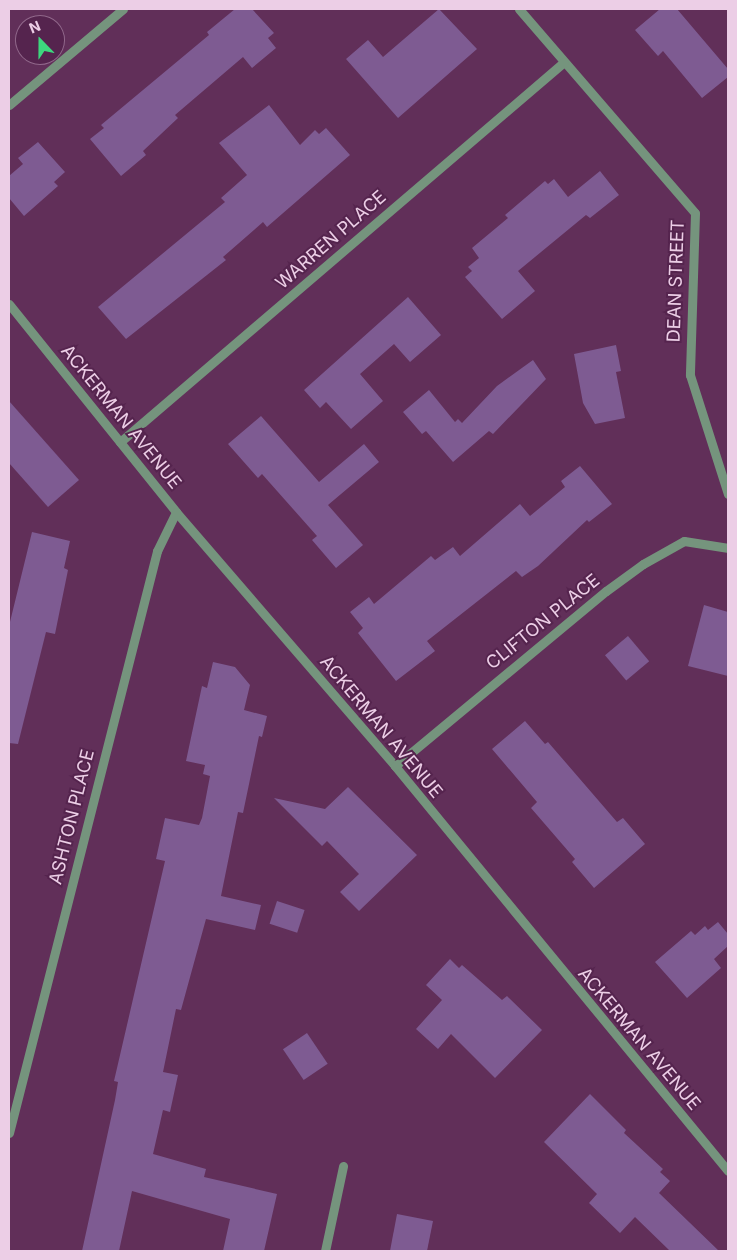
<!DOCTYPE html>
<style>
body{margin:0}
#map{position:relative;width:737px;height:1260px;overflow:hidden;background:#612f59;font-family:Inter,sans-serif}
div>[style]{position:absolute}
.building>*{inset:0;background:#7e5b92;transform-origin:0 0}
.minor>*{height:9px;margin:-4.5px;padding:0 4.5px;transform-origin:4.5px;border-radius:4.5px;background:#75947d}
span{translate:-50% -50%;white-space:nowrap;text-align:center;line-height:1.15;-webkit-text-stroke:4px #55244e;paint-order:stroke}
.street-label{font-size:18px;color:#eccee6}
.frame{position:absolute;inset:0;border:10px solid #eccee6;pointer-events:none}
.north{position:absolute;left:15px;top:15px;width:50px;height:50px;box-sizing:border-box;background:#55244e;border:1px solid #91688b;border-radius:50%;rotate:338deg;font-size:14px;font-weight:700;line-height:20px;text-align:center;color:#eccee6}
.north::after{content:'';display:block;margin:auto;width:18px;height:22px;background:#3dd77e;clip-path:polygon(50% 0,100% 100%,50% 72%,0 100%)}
</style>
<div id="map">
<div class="building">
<div style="clip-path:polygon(235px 9px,252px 9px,274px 33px,268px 38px,276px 48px,252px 68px,243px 57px,175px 115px,178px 118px,143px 151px,146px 155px,121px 176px,90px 139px,104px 128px,101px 125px,209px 35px,207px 32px)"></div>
<div style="clip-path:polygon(439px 9px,477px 49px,398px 118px,346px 59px,368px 40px,383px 57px)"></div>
<div style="clip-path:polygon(660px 9px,677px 9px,728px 69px,728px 77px,702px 98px,663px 51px,658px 56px,635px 30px)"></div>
<div style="clip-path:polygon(269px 105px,300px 145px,315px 130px,319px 134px,326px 128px,350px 155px,267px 227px,263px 222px,223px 257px,226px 260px,126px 339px,98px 307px,225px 202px,221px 198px,247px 175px,219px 143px)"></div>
<div style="clip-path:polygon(38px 142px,65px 172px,54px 182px,58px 186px,24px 216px,9px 198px,9px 176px,23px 164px,18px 158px)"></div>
<div style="clip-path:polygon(600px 171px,619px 195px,590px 218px,586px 215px,518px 271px,535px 291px,502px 319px,465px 277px,472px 271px,468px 267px,479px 258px,472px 248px,508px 218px,505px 215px,545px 181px,548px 184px,554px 179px,568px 197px)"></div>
<div style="clip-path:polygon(408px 297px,441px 335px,410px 362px,394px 344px,360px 374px,383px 401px,351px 429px,326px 402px,320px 408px,304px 390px)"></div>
<div style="clip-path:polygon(616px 345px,621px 371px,616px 372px,625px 418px,595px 424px,583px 403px,574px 354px)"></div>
<div style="clip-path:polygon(533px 360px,546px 379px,493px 434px,489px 431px,453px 462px,426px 431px,422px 434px,403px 412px,429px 390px,455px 422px,458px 419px,462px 423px,497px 386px)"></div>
<div style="clip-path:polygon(9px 401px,79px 480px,48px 507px,9px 463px)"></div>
<div style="clip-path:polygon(261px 416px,319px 482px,364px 444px,379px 462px,328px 505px,363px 545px,336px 568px,312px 540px,317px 536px,262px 474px,258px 478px,228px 444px)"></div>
<div style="clip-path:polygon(580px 466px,612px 504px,589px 522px,587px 520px,538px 566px,522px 577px,516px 571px,427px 641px,435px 651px,396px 681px,358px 633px,363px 628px,350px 612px,369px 597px,374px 604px,431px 556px,435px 560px,453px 547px,460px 556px,520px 504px,530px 516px,565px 487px,561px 481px)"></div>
<div style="clip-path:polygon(32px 532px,70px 541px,64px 568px,68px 570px,55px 634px,46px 632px,18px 744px,9px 743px,9px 626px)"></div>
<div style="clip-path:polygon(704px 605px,728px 612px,728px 676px,688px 666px)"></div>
<div style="left:628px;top:636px;width:33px;height:30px;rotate:50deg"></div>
<div style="clip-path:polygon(213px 662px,235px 667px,250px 685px,244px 710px,267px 716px,262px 737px,259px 736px,243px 813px,238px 812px,221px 896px,261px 905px,255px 930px,206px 919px,181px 1010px,176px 1009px,163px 1072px,178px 1075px,170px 1112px,163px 1110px,153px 1154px,206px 1169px,204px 1177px,277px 1194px,264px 1251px,223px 1251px,230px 1219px,132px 1191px,119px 1251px,82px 1251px,115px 1100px,118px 1082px,114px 1081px,165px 861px,156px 859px,165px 818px,199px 825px,202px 818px,210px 776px,203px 774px,205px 765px,186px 761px,202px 686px,207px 688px)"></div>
<div style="clip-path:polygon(525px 721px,545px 744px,548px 742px,617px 822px,623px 818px,645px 844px,594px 888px,572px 862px,575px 859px,531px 808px,537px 802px,492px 749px)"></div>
<div style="clip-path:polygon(348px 787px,417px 855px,359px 911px,340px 892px,359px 874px,327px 841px,322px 846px,274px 798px,325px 809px)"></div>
<div style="left:277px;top:901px;width:29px;height:24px;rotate:18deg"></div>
<div style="clip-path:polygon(718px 922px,728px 934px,728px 946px,714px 959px,721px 968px,687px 998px,655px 962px,691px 931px,695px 935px,705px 926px,708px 930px)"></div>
<div style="clip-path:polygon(450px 959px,459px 968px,462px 965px,502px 1000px,507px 996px,542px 1030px,495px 1078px,451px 1034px,438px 1049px,416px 1029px,442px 1000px,426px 985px)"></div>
<div style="left:307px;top:1033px;width:37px;height:29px;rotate:56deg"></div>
<div style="clip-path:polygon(590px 1094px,626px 1130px,624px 1133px,663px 1169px,660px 1172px,670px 1181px,659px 1193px,719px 1251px,670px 1251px,635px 1217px,620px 1233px,589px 1203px,597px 1194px,544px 1142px)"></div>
<div style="clip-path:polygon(397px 1214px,433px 1221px,427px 1251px,390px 1251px)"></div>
</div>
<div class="minor">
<div style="left:519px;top:9px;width:269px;rotate:49.2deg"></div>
<div style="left:695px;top:213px;width:162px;rotate:91.8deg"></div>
<div style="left:690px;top:375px;width:125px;rotate:72.3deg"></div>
<div style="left:9px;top:105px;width:149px;rotate:-40.1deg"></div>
<div style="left:9px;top:304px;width:267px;rotate:51.2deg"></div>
<div style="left:176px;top:512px;width:335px;rotate:49.2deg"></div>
<div style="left:395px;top:766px;width:524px;rotate:50.57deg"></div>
<div style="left:120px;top:442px;width:584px;rotate:-40.56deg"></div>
<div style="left:395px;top:766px;width:274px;rotate:-39.7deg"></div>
<div style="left:606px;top:591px;width:46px;rotate:-36.1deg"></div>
<div style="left:643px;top:564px;width:47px;rotate:-29.3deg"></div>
<div style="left:684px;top:541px;width:45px;rotate:9deg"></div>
<div style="left:9px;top:1133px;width:601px;rotate:-75.73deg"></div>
<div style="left:157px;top:551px;width:43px;rotate:-64deg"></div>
<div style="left:325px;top:1251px;width:87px;rotate:-78deg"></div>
</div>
<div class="street-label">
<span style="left:331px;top:240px;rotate:-41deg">WARREN PLACE</span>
<span style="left:676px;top:281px;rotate:-88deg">DEAN STREET</span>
<span style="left:121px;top:417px;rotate:51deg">ACKERMAN AVENUE</span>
<span style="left:543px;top:622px;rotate:-39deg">CLIFTON PLACE</span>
<span style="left:381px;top:727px;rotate:50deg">ACKERMAN AVENUE</span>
<span style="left:72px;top:817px;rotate:-76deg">ASHTON PLACE</span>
<span style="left:639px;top:1039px;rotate:50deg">ACKERMAN AVENUE</span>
</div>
<div class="frame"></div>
<div class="north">N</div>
</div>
